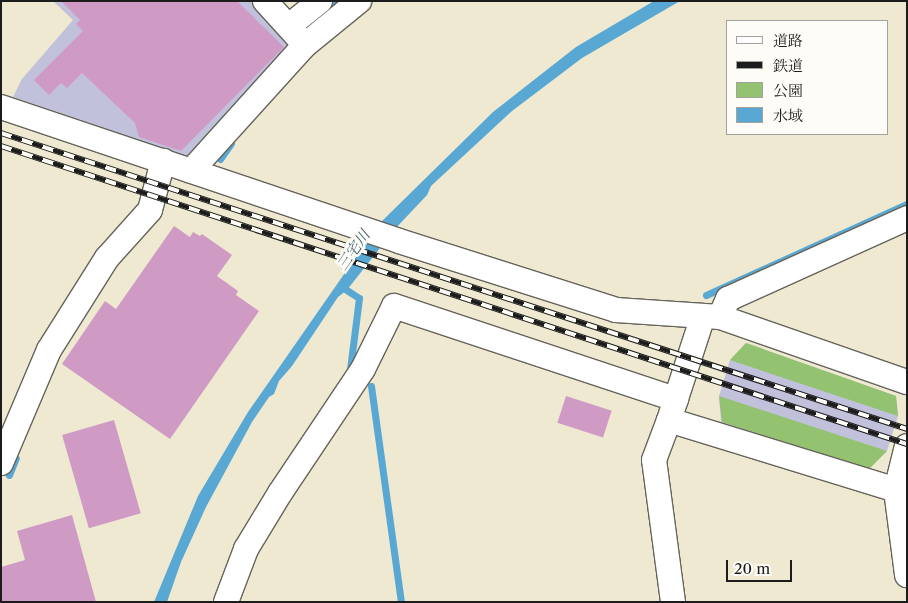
<!DOCTYPE html>
<meta charset="utf-8">
<style>
body{margin:0}
#map{position:relative;width:908px;height:603px;overflow:hidden;background:#eee9d0;font-family:"Libre Caslon Text","Noto Serif JP",serif}
div>[style]{position:absolute}
.industrial>*{inset:0;background:#c2c1dc}
.green>*{inset:0;background:#93c271}
.water>*{inset:0;background:#59a7d3}
.stream>*{height:7px;margin:-3.5px;padding:0 3.5px;transform-origin:3.5px;border-radius:3.5px;background:#59a7d3}
.building>*{inset:0;background:#cf9bc5;transform-origin:0 0}
.roads{filter:drop-shadow(1px 0 #66645b) drop-shadow(-1px 0 #66645b) drop-shadow(0 1px #66645b) drop-shadow(0 -1px #66645b)}
.minor>*{height:24px;margin:-12px;padding:0 12px;transform-origin:12px;border-radius:12px;background:#fff}
.rail>*{height:5.5px;margin-top:-2.75px;transform-origin:0;background:repeating-linear-gradient(90deg,#fdfcf7 0 11px,#1c1c1c 0 22px);box-sizing:border-box;border-block:1px solid #1c1c1c}
span{translate:-50% -50%;white-space:nowrap;text-align:center;line-height:1.15;-webkit-text-stroke:5px #fdfcf7;paint-order:stroke}
.water-label{font-size:15px;color:#375b6e;font-style:italic}
.frame{position:absolute;inset:0;border:2px solid #1c1c1c;pointer-events:none}
.legend{position:absolute;left:726px;top:20px;width:162px;height:115px;box-sizing:border-box;background:#fdfcf7;border:1px solid #a3a29f;margin:0;padding:6px 9px;list-style:none;font-size:15px;color:#1c1c1c}
.legend li{display:flex;align-items:center;gap:10px;height:25px}
.legend b{width:25px;border:1px solid #a3a29f}
.scale{position:absolute;left:726px;top:560px;width:66px;height:22px;box-sizing:border-box;border:2px solid #1c1c1c;border-top:0;padding-left:6px;font-size:15px;line-height:18px;white-space:nowrap;color:#1c1c1c;-webkit-text-stroke:4px #fdfcf7;paint-order:stroke}
</style>
<div id="map">
<div class="industrial">
<div style="clip-path:polygon(53px 1px,251px 1px,291px 45px,211px 130px,189px 157px,13px 97px,22px 79px,73px 20px)"></div>
<div style="clip-path:polygon(746px 343px,896px 396px,898px 416px,887px 451px,869px 469px,721px 422px,719px 396px,730px 360px)"></div>
</div>
<div class="green">
<div style="clip-path:polygon(746px 343px,896px 396px,898px 416px,730px 360px)"></div>
<div style="clip-path:polygon(719px 396px,887px 451px,869px 469px,722px 422px)"></div>
</div>
<div class="water">
<div style="clip-path:polygon(654px 1px,680px 1px,582px 58px,512px 111px,431px 186px,427px 195px,394px 230px,347px 290px,338px 297px,292px 366px,279px 381px,274px 394px,269px 397px,252px 422px,206px 507px,181px 562px,167px 602px,154px 602px,198px 496px,248px 412px,379px 224px,493px 112px,576px 47px)"></div>
</div>
<div class="stream">
<div style="left:322px;top:13px;width:19px;rotate:-39deg"></div>
<div style="left:220px;top:159px;width:19px;rotate:-55deg"></div>
<div style="left:342px;top:287px;width:20px;rotate:33deg"></div>
<div style="left:359px;top:298px;width:72px;rotate:97.2deg"></div>
<div style="left:706px;top:295px;width:221px;rotate:-24.4deg"></div>
<div style="left:371px;top:386px;width:218px;rotate:82.1deg"></div>
<div style="left:9px;top:475px;width:18px;rotate:-68deg"></div>
</div>
<div class="building">
<div style="clip-path:polygon(61px 1px,237px 1px,284px 47px,181px 151px,139px 137px,135px 123px,82px 73px,67px 88px,61px 83px,49px 95px,34px 80px,83px 31px,76px 24px,80px 20px)"></div>
<div style="clip-path:polygon(174px 226px,190px 237px,193px 232px,200px 236px,202px 234px,232px 255px,217px 276px,238px 291px,236px 295px,259px 311px,170px 439px,62px 364px,105px 301px,116px 309px)"></div>
<div style="left:566px;top:396px;width:48px;height:28px;rotate:18deg"></div>
<div style="left:114px;top:420px;width:97px;height:54px;rotate:74deg"></div>
<div style="clip-path:polygon(72px 515px,96px 602px,1px 602px,1px 567px,25px 560px,17px 531px)"></div>
</div>
<div class="roads">
<div class="minor">
<div style="left:265px;top:1px;width:59px;rotate:47.7deg"></div>
<div style="left:289px;top:26px;width:40px;rotate:-39deg"></div>
<div style="left:1px;top:107px;width:420px;rotate:18.6deg"></div>
<div style="left:399px;top:241px;width:228px;rotate:17.6deg"></div>
<div style="left:616px;top:310px;width:104px;rotate:3.9deg"></div>
<div style="left:720px;top:317px;width:198px;rotate:19.2deg"></div>
<div style="left:191px;top:171px;width:170px;rotate:-47.9deg"></div>
<div style="left:305px;top:45px;width:70px;rotate:-39.2deg"></div>
<div style="left:720px;top:317px;width:20px;rotate:-66deg"></div>
<div style="left:728px;top:299px;width:196px;rotate:-24.3deg"></div>
<div style="left:671px;top:414px;width:103px;rotate:-71.9deg"></div>
<div style="left:907px;top:446px;width:45px;rotate:104deg"></div>
<div style="left:896px;top:490px;width:86px;rotate:82.6deg"></div>
<div style="left:1px;top:463px;width:123px;rotate:-67deg"></div>
<div style="left:49px;top:350px;width:109px;rotate:-57.8deg"></div>
<div style="left:107px;top:258px;width:64px;rotate:-48.1deg"></div>
<div style="left:150px;top:210px;width:51px;rotate:-75.1deg"></div>
<div style="left:226px;top:602px;width:57px;rotate:-69.3deg"></div>
<div style="left:246px;top:549px;width:66px;rotate:-58.7deg"></div>
<div style="left:280px;top:493px;width:149px;rotate:-56.2deg"></div>
<div style="left:363px;top:369px;width:70px;rotate:-63.8deg"></div>
<div style="left:394px;top:306px;width:297px;rotate:18.3deg"></div>
<div style="left:673px;top:602px;width:143px;rotate:-97.6deg"></div>
<div style="left:654px;top:460px;width:43px;rotate:-69.4deg"></div>
<div style="left:669px;top:420px;width:249px;rotate:17.1deg"></div>
</div>
</div>
<div class="rail">
<div style="left:1px;top:133px;width:953px;rotate:18.09deg"></div>
<div style="left:1px;top:146px;width:954px;rotate:18.21deg"></div>
</div>
<div class="water-label">
<span style="left:353px;top:250px;rotate:-55deg">三宅川</span>
</div>
<div class="frame"></div>
<ul class="legend">
<li><b style="height:6px;background:#fff"></b>道路</li>
<li><b style="height:6px;background:#1c1c1c"></b>鉄道</li>
<li><b style="height:14px;background:#93c271"></b>公園</li>
<li><b style="height:14px;background:#59a7d3"></b>水域</li>
</ul>
<div class="scale">20 m</div>
</div>
